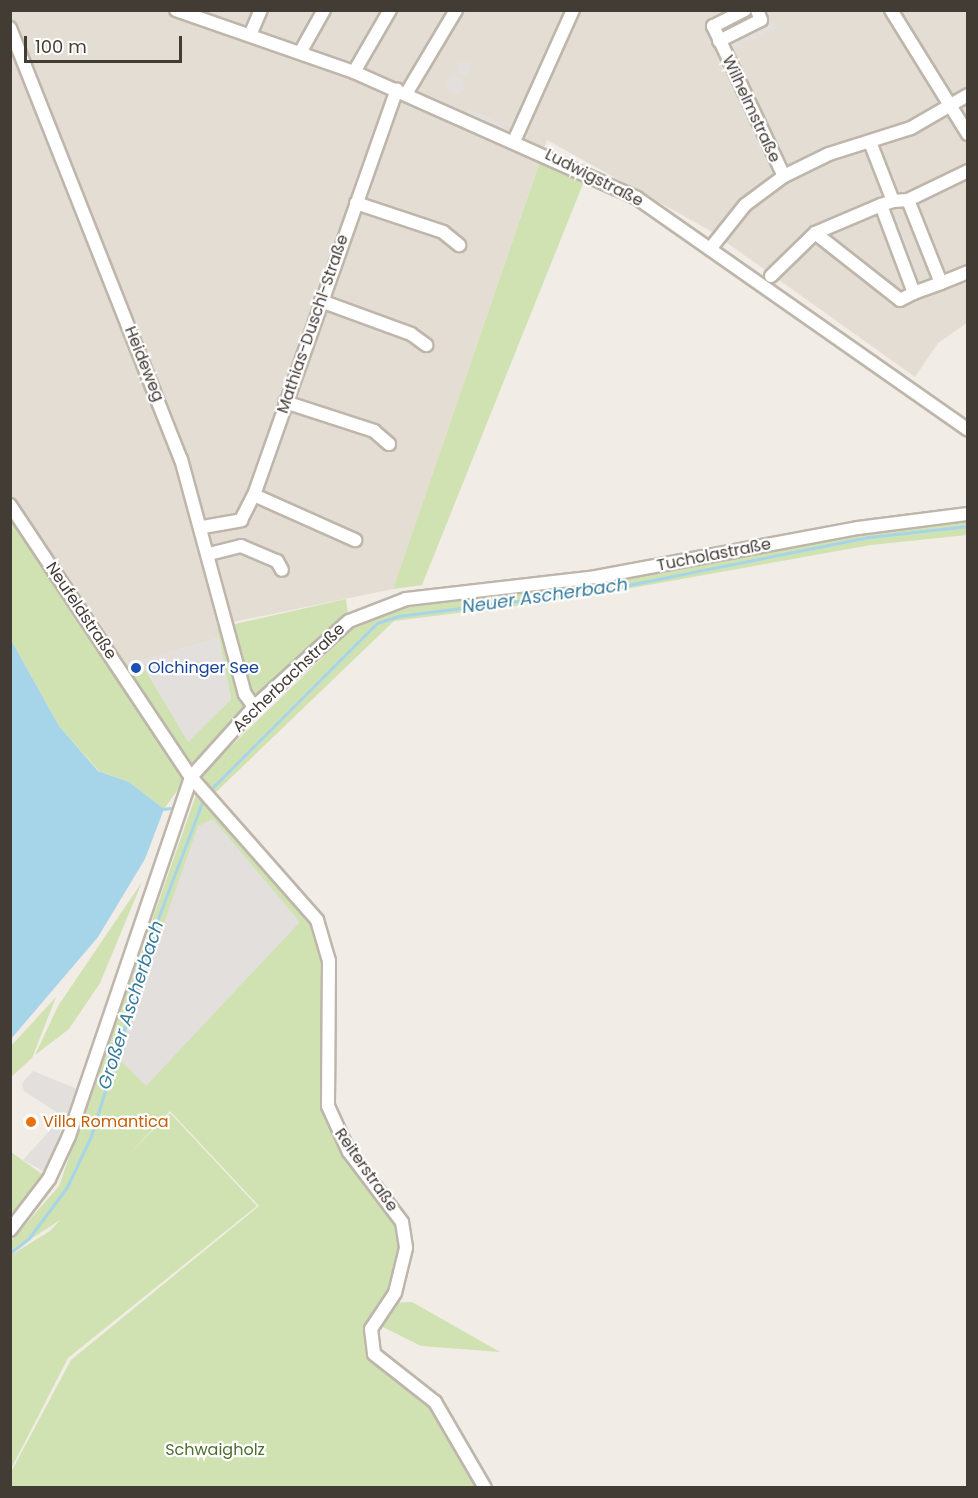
<!DOCTYPE html>
<meta charset="utf-8">
<style>
body{margin:0}
#map{position:relative;width:978px;height:1498px;overflow:hidden;background:#f1ece5;font-family:Poppins,sans-serif}
div>[style]{position:absolute}
.residential>*{inset:0;background:#e4ddd3}
.green>*{inset:0;background:#d0e2b1}
.parking>*{inset:0;background:#e2dfdd;transform-origin:0 0}
.round{border-radius:50%}
.water>*{inset:0;background:#a6d4e9}
.stream>*{height:3px;margin:-1.5px;padding:0 1.5px;transform-origin:1.5px;border-radius:1.5px;background:#a6d4e9}
.roads{filter:drop-shadow(2px 0 #beb6ab) drop-shadow(-2px 0 #beb6ab) drop-shadow(0 2px #beb6ab) drop-shadow(0 -2px #beb6ab)}
.minor>*{height:12px;margin:-6px;padding:0 6px;transform-origin:6px;border-radius:6px;background:#fff}
.dots>*{width:16px;height:16px;translate:-50% -50%;box-sizing:border-box;border:3px solid #fff;border-radius:50%}
span{translate:-50% -50%;white-space:nowrap;text-align:center;line-height:1.15;-webkit-text-stroke:4.5px #fff;paint-order:stroke}
.street-label{font-size:16px;color:#433c35}
.transit-label{font-size:16px;color:#164399}
.left{translate:0 -50%;text-align:left}
.food-label{font-size:16px;color:#c56008}
.park-label{font-size:16px;color:#4d6f2e}
.water-label{font-size:18px;color:#367b9d;font-style:italic}
.frame{position:absolute;inset:0;border:12px solid #433c35;pointer-events:none}
.scale{position:absolute;left:24px;top:36px;width:158px;height:27px;box-sizing:border-box;border:3px solid #433c35;border-top:0;padding-left:8px;font-size:18px;line-height:21px;white-space:nowrap;color:#433c35;-webkit-text-stroke:4px #fff;paint-order:stroke}
</style>
<div id="map">
<div class="residential">
<div style="clip-path:polygon(11px 11px,967px 11px,967px 323px,938px 343px,915px 377px,709px 230px,547px 140px,393px 589px,228px 623px,217px 628px,219px 638px,119px 667px,11px 505px)"></div>
</div>
<div class="green">
<div style="clip-path:polygon(541px 158px,585px 179px,422px 585px,393px 589px)"></div>
<div style="clip-path:polygon(10px 505px,119px 666px,140px 661px,188px 741px,231px 699px,217px 628px,346px 599px,349px 621px,179px 788px,164px 809px,129px 782px,99px 771px,59px 726px,11px 640px)"></div>
<div style="clip-path:polygon(967px 506px,967px 510px,863px 521px,864px 519px)"></div>
<div style="clip-path:polygon(967px 518px,967px 535px,871px 545px,570px 599px,394px 621px,213px 795px,199px 777px,352px 629px,394px 605px,509px 594px)"></div>
<div style="clip-path:polygon(197px 792px,324px 936px,325px 1078px,336px 1130px,386px 1198px,405px 1245px,388px 1303px,412px 1302px,500px 1352px,421px 1346px,375px 1323px,374px 1354px,435px 1402px,485px 1487px,11px 1487px,11px 1472px,71px 1360px,259px 1206px,170px 1111px,129px 1154px,170px 1113px,257px 1206px,68px 1358px,11px 1469px,11px 1255px,50px 1231px,60px 1220px,11px 1252px,11px 1241px,59px 1186px)"></div>
<div style="clip-path:polygon(142px 882px,100px 983px,69px 1029px,35px 1055px,58px 1006px)"></div>
<div style="clip-path:polygon(56px 997px,32px 1058px,11px 1077px,11px 1046px)"></div>
<div style="clip-path:polygon(11px 1152px,49px 1179px,10px 1230px,12px 1161px)"></div>
</div>
<div class="parking">
<div style="clip-path:polygon(764px 11px,777px 28px,760px 36px,756px 29px,757px 38px,746px 43px,740px 37px,743px 45px,732px 50px,726px 39px)"></div>
<div class="round" style="left:457px;top:62px;width:14px;height:14px"></div>
<div class="round" style="left:446px;top:76px;width:18px;height:18px"></div>
<div style="clip-path:polygon(470px 109px,504px 125px,504px 129px,465px 112px)"></div>
<div style="left:897px;top:218px;width:59px;height:4px;rotate:70deg"></div>
<div style="clip-path:polygon(219px 638px,231px 699px,188px 742px,140px 661px)"></div>
<div style="clip-path:polygon(213px 819px,300px 922px,146px 1086px,117px 1057px,198px 826px)"></div>
<div style="clip-path:polygon(33px 1071px,77px 1089px,45px 1172px,23px 1160px,53px 1127px,58px 1113px,24px 1091px,22px 1083px)"></div>
</div>
<div class="water">
<div style="clip-path:polygon(11px 640px,59px 726px,98px 771px,129px 782px,164px 809px,145px 859px,98px 937px,11px 1039px)"></div>
</div>
<div class="stream">
<div style="left:208px;top:792px;width:239px;rotate:-45deg"></div>
<div style="left:377px;top:623px;width:22px;rotate:-18deg"></div>
<div style="left:398px;top:616px;width:202px;rotate:-7.1deg"></div>
<div style="left:598px;top:591px;width:276px;rotate:-11.3deg"></div>
<div style="left:869px;top:537px;width:100px;rotate:-6.3deg"></div>
<div style="left:164px;top:809px;width:6px;rotate:-9deg"></div>
<div style="left:10px;top:1253px;width:24px;rotate:-38deg"></div>
<div style="left:29px;top:1238px;width:64px;rotate:-53.3deg"></div>
<div style="left:67px;top:1187px;width:56px;rotate:-64.8deg"></div>
<div style="left:91px;top:1136px;width:233px;rotate:-72.8deg"></div>
<div style="left:160px;top:913px;width:124px;rotate:-69.2deg"></div>
</div>
<div class="roads">
<div class="minor">
<div style="left:176px;top:10px;width:188px;rotate:19.2deg"></div>
<div style="left:354px;top:72px;width:310px;rotate:24deg"></div>
<div style="left:637px;top:198px;width:404px;rotate:35deg"></div>
<div style="left:745px;top:10px;width:36px;rotate:153deg"></div>
<div style="left:713px;top:26px;width:166px;rotate:64.7deg"></div>
<div style="left:891px;top:10px;width:146px;rotate:58.2deg"></div>
<div style="left:10px;top:28px;width:464px;rotate:68.4deg"></div>
<div style="left:181px;top:459px;width:244px;rotate:74.8deg"></div>
<div style="left:245px;top:694px;width:16px;rotate:55deg"></div>
<div style="left:251px;top:33px;width:25px;rotate:-67deg"></div>
<div style="left:719px;top:41px;width:47px;rotate:-26.6deg"></div>
<div style="left:761px;top:20px;width:11px;rotate:-112deg"></div>
<div style="left:301px;top:51px;width:47px;rotate:-60.7deg"></div>
<div style="left:354px;top:72px;width:72px;rotate:-59.9deg"></div>
<div style="left:406px;top:94px;width:98px;rotate:-59.2deg"></div>
<div style="left:515px;top:139px;width:141px;rotate:-65.8deg"></div>
<div style="left:908px;top:200px;width:67px;rotate:-25.8deg"></div>
<div style="left:893px;top:201px;width:15px;rotate:-4deg"></div>
<div style="left:908px;top:200px;width:89px;rotate:68.3deg"></div>
<div style="left:941px;top:283px;width:29px;rotate:160deg"></div>
<div style="left:356px;top:203px;width:92px;rotate:18.4deg"></div>
<div style="left:443px;top:232px;width:21px;rotate:39deg"></div>
<div style="left:815px;top:233px;width:108px;rotate:38.2deg"></div>
<div style="left:900px;top:300px;width:16px;rotate:-27deg"></div>
<div style="left:914px;top:293px;width:94px;rotate:-110.6deg"></div>
<div style="left:881px;top:205px;width:13px;rotate:-18deg"></div>
<div style="left:893px;top:201px;width:63px;rotate:-111.3deg"></div>
<div style="left:710px;top:249px;width:56px;rotate:-51.5deg"></div>
<div style="left:745px;top:205px;width:49px;rotate:-36.6deg"></div>
<div style="left:784px;top:176px;width:50px;rotate:-26.1deg"></div>
<div style="left:829px;top:154px;width:86px;rotate:-17.6deg"></div>
<div style="left:911px;top:128px;width:66px;rotate:-30.1deg"></div>
<div style="left:771px;top:276px;width:62px;rotate:-44.3deg"></div>
<div style="left:815px;top:233px;width:72px;rotate:-23deg"></div>
<div style="left:941px;top:283px;width:29px;rotate:-22deg"></div>
<div style="left:321px;top:301px;width:96px;rotate:20.1deg"></div>
<div style="left:411px;top:334px;width:19px;rotate:36deg"></div>
<div style="left:285px;top:402px;width:94px;rotate:18deg"></div>
<div style="left:374px;top:431px;width:20px;rotate:41deg"></div>
<div style="left:254px;top:495px;width:111px;rotate:24deg"></div>
<div style="left:10px;top:505px;width:327px;rotate:56.4deg"></div>
<div style="left:191px;top:777px;width:191px;rotate:48.6deg"></div>
<div style="left:317px;top:920px;width:43px;rotate:73.7deg"></div>
<div style="left:329px;top:961px;width:145px;rotate:90.4deg"></div>
<div style="left:328px;top:1106px;width:51px;rotate:65.5deg"></div>
<div style="left:349px;top:1152px;width:88px;rotate:52.9deg"></div>
<div style="left:402px;top:1222px;width:26px;rotate:81deg"></div>
<div style="left:406px;top:1248px;width:46px;rotate:103.7deg"></div>
<div style="left:395px;top:1293px;width:43px;rotate:123.7deg"></div>
<div style="left:371px;top:1329px;width:25px;rotate:83deg"></div>
<div style="left:374px;top:1354px;width:78px;rotate:38.2deg"></div>
<div style="left:435px;top:1402px;width:99px;rotate:59.8deg"></div>
<div style="left:203px;top:527px;width:39px;rotate:-10deg"></div>
<div style="left:241px;top:520px;width:28px;rotate:-63deg"></div>
<div style="left:254px;top:495px;width:430px;rotate:-70.6deg"></div>
<div style="left:209px;top:554px;width:33px;rotate:-14deg"></div>
<div style="left:241px;top:546px;width:39px;rotate:23deg"></div>
<div style="left:277px;top:561px;width:10px;rotate:61deg"></div>
<div style="left:10px;top:1230px;width:64px;rotate:-52.6deg"></div>
<div style="left:49px;top:1179px;width:47px;rotate:-65.1deg"></div>
<div style="left:69px;top:1136px;width:379px;rotate:-71.2deg"></div>
<div style="left:191px;top:777px;width:94px;rotate:-48deg"></div>
<div style="left:254px;top:707px;width:128px;rotate:-42.2deg"></div>
<div style="left:349px;top:621px;width:61px;rotate:-21.1deg"></div>
<div style="left:406px;top:599px;width:191px;rotate:-6.6deg"></div>
<div style="left:596px;top:577px;width:267px;rotate:-10.6deg"></div>
<div style="left:858px;top:528px;width:111px;rotate:-7.3deg"></div>
</div>
</div>
<div class="dots">
<div style="left:136px;top:668px;background:#1a4fb4"></div>
<div style="left:31px;top:1122px;background:#e8710a"></div>
</div>
<div class="street-label">
<span style="left:751px;top:109px;rotate:65deg">Wilhelmstraße</span>
<span style="left:594px;top:178px;rotate:27deg">Ludwigstraße</span>
<span style="left:313px;top:324px;rotate:-71deg">Mathias-Duschl-Straße</span>
<span style="left:144px;top:364px;rotate:68deg">Heideweg</span>
<span style="left:714px;top:555px;rotate:-11deg">Tucholastraße</span>
<span style="left:81px;top:611px;rotate:56deg">Neufeldstraße</span>
<span style="left:289px;top:678px;rotate:-44deg">Ascherbachstraße</span>
<span style="left:366px;top:1170px;rotate:55deg">Reiterstraße</span>
</div>
<div class="transit-label">
<span class="left" style="left:148px;top:668px">Olchinger See</span>
</div>
<div class="food-label">
<span class="left" style="left:43px;top:1122px">Villa Romantica</span>
</div>
<div class="park-label">
<span style="left:215px;top:1450px">Schwaigholz</span>
</div>
<div class="water-label">
<span style="left:545px;top:596px;rotate:-8deg">Neuer Ascherbach</span>
<span style="left:131px;top:1005px;rotate:-72deg">Großer Ascherbach</span>
</div>
<div class="frame"></div>
<div class="scale">100 m</div>
</div>
